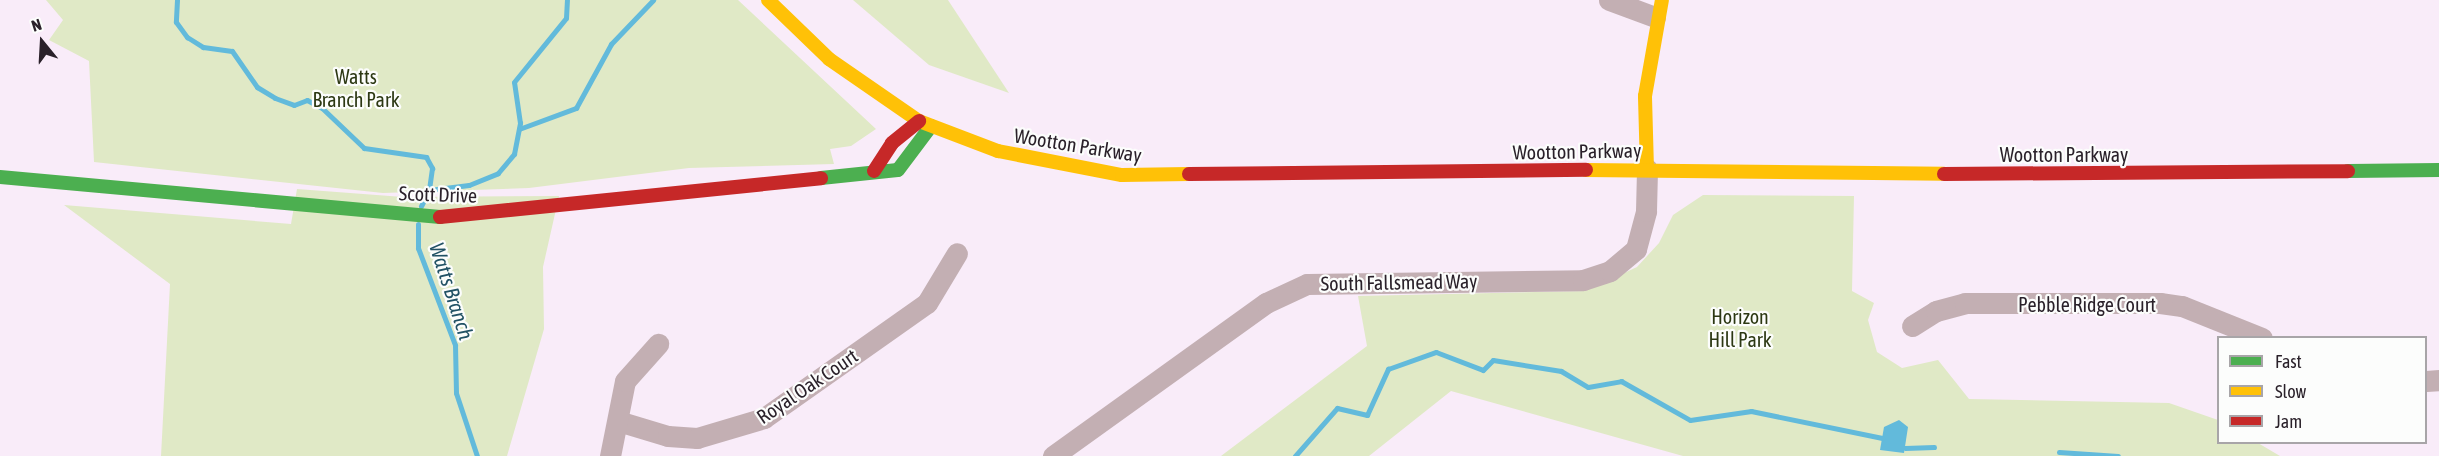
<!DOCTYPE html>
<style>
body{margin:0}
#map{position:relative;width:2439px;height:456px;overflow:hidden;background:#f9ecf9;font-family:"Asap Condensed",sans-serif}
div>[style]{position:absolute}
.green>*{inset:0;background:#e0e9c6}
.water>*{inset:0;background:#62badb}
.stream>*{height:5px;margin:-2.5px;padding:0 2.5px;transform-origin:2.5px;border-radius:2.5px;background:#62badb}
.street>*{height:21px;margin:-10.5px;padding:0 10.5px;transform-origin:10.5px;border-radius:10.5px;background:#c3afb3}
.fast>*{height:14px;margin:-7px;padding:0 7px;transform-origin:7px;border-radius:7px;background:#4caf50}
.slow>*{height:14px;margin:-7px;padding:0 7px;transform-origin:7px;border-radius:7px;background:#ffc107}
.jam>*{height:14px;margin:-7px;padding:0 7px;transform-origin:7px;border-radius:7px;background:#c62828}
span{translate:-50% -50%;white-space:nowrap;text-align:center;line-height:1.15;-webkit-text-stroke:4.5px #fcfdfc;paint-order:stroke}
.park-label{font-size:20px;color:#2c3813}
.street-label{font-size:20px;color:#2a212a}
.water-label{font-size:21px;color:#225265;font-style:italic}
.legend{position:absolute;left:2217px;top:336px;width:210px;height:108px;box-sizing:border-box;background:#fcfdfc;border:2px solid #a8a5a8;margin:0;padding:8px 10px;list-style:none;font-size:18px;color:#2a212a}
.legend li{display:flex;align-items:center;gap:12px;height:30px}
.legend b{width:30px;border:2px solid #a8a5a8}
.north{position:absolute;left:12px;top:12px;width:60px;height:60px;-webkit-text-stroke:4px #fcfdfc;paint-order:stroke;rotate:342deg;font-size:16px;font-weight:700;line-height:24px;text-align:center;color:#2a212a}
.north::after{content:'';display:block;margin:auto;width:21px;height:27px;background:#2a212a;clip-path:polygon(50% 0,100% 100%,50% 72%,0 100%)}
</style>
<div id="map">
<div class="green">
<div style="clip-path:polygon(46px 0,738px 0,876px 129px,851px 146px,830px 149px,834px 164px,689px 168px,529px 188px,383px 193px,94px 162px,89px 61px,49px 40px,63px 20px)"></div>
<div style="clip-path:polygon(853px 0,948px 0,1009px 93px,929px 65px)"></div>
<div style="clip-path:polygon(297px 189px,403px 197px,559px 196px,543px 267px,544px 329px,507px 456px,161px 456px,170px 284px,64px 205px,291px 224px)"></div>
<div style="clip-path:polygon(1703px 195px,1854px 196px,1852px 291px,1874px 303px,1868px 320px,1877px 352px,1902px 368px,1938px 360px,1969px 399px,2169px 403px,2218px 420px,2218px 442px,2258px 443px,2280px 456px,1683px 456px,1451px 391px,1369px 456px,1221px 456px,1367px 346px,1358px 296px,1585px 291px,1637px 267px,1659px 243px,1673px 215px)"></div>
</div>
<div class="water">
<div style="clip-path:polygon(1899px 420px,1908px 427px,1904px 453px,1880px 450px,1884px 427px)"></div>
</div>
<div class="stream">
<div style="left:177px;top:0;width:22px;rotate:93deg"></div>
<div style="left:176px;top:22px;width:19px;rotate:54deg"></div>
<div style="left:187px;top:37px;width:19px;rotate:32deg"></div>
<div style="left:203px;top:47px;width:29px;rotate:8deg"></div>
<div style="left:232px;top:51px;width:44px;rotate:55.2deg"></div>
<div style="left:257px;top:87px;width:21px;rotate:31deg"></div>
<div style="left:275px;top:98px;width:20px;rotate:20deg"></div>
<div style="left:294px;top:105px;width:14px;rotate:-21deg"></div>
<div style="left:307px;top:100px;width:17px;rotate:28deg"></div>
<div style="left:322px;top:108px;width:58px;rotate:43.6deg"></div>
<div style="left:364px;top:148px;width:63px;rotate:8.3deg"></div>
<div style="left:426px;top:157px;width:13px;rotate:61deg"></div>
<div style="left:432px;top:168px;width:22px;rotate:98deg"></div>
<div style="left:519px;top:129px;width:61px;rotate:-20.2deg"></div>
<div style="left:576px;top:108px;width:73px;rotate:-61.3deg"></div>
<div style="left:611px;top:44px;width:61px;rotate:-46.3deg"></div>
<div style="left:421px;top:206px;width:18px;rotate:-63deg"></div>
<div style="left:429px;top:190px;width:40px;rotate:-7.1deg"></div>
<div style="left:469px;top:185px;width:31px;rotate:-22deg"></div>
<div style="left:498px;top:173px;width:25px;rotate:-50deg"></div>
<div style="left:514px;top:154px;width:32px;rotate:-79deg"></div>
<div style="left:520px;top:123px;width:41px;rotate:-98.3deg"></div>
<div style="left:514px;top:82px;width:82px;rotate:-50.9deg"></div>
<div style="left:566px;top:18px;width:18px;rotate:-87deg"></div>
<div style="left:418px;top:224px;width:24px;rotate:90deg"></div>
<div style="left:418px;top:248px;width:104px;rotate:69.1deg"></div>
<div style="left:455px;top:345px;width:48px;rotate:88.8deg"></div>
<div style="left:456px;top:393px;width:66px;rotate:71.6deg"></div>
<div style="left:1905px;top:448px;width:29px;rotate:-2deg"></div>
<div style="left:2059px;top:452px;width:59px;rotate:3.9deg"></div>
<div style="left:1295px;top:456px;width:64px;rotate:-48.8deg"></div>
<div style="left:1337px;top:408px;width:31px;rotate:13deg"></div>
<div style="left:1367px;top:415px;width:51px;rotate:-65.5deg"></div>
<div style="left:1388px;top:369px;width:51px;rotate:-19.5deg"></div>
<div style="left:1436px;top:352px;width:50px;rotate:21deg"></div>
<div style="left:1483px;top:370px;width:14px;rotate:-45deg"></div>
<div style="left:1493px;top:360px;width:69px;rotate:9.2deg"></div>
<div style="left:1561px;top:371px;width:31px;rotate:31deg"></div>
<div style="left:1588px;top:387px;width:34px;rotate:-10deg"></div>
<div style="left:1621px;top:381px;width:79px;rotate:29.5deg"></div>
<div style="left:1690px;top:420px;width:62px;rotate:-8.4deg"></div>
<div style="left:1751px;top:411px;width:134px;rotate:11.6deg"></div>
</div>
<div class="street">
<div style="left:1609px;top:0;width:49px;rotate:20.3deg"></div>
<div style="left:1912px;top:326px;width:28px;rotate:-32deg"></div>
<div style="left:1936px;top:311px;width:30px;rotate:-15deg"></div>
<div style="left:1965px;top:303px;width:195px"></div>
<div style="left:2160px;top:303px;width:22px;rotate:8deg"></div>
<div style="left:2182px;top:306px;width:86px;rotate:21.8deg"></div>
<div style="left:2426px;top:381px;width:13px;rotate:-4deg"></div>
<div style="left:618px;top:421px;width:52px;rotate:16.7deg"></div>
<div style="left:668px;top:436px;width:29px;rotate:4deg"></div>
<div style="left:697px;top:438px;width:70px;rotate:-16.6deg"></div>
<div style="left:764px;top:418px;width:199px;rotate:-35.2deg"></div>
<div style="left:927px;top:303px;width:58px;rotate:-59deg"></div>
<div style="left:610px;top:456px;width:76px;rotate:-78.7deg"></div>
<div style="left:625px;top:381px;width:50px;rotate:-48.3deg"></div>
<div style="left:1053px;top:456px;width:262px;rotate:-35.7deg"></div>
<div style="left:1266px;top:303px;width:45px;rotate:-24.9deg"></div>
<div style="left:1307px;top:284px;width:276px;rotate:-0.8deg"></div>
<div style="left:1583px;top:280px;width:28px;rotate:-18deg"></div>
<div style="left:1610px;top:271px;width:34px;rotate:-40deg"></div>
<div style="left:1636px;top:249px;width:39px;rotate:-75deg"></div>
<div style="left:1646px;top:211px;width:42px;rotate:-88.6deg"></div>
</div>
<div class="fast">
<div style="left:2348px;top:171px;width:91px;rotate:-0.6deg"></div>
<div style="left:0;top:177px;width:442px;rotate:5.2deg"></div>
<div style="left:821px;top:178px;width:77px;rotate:-5.9deg"></div>
<div style="left:898px;top:170px;width:55px;rotate:-53.1deg"></div>
</div>
<div class="slow">
<div style="left:768px;top:0;width:85px;rotate:44deg"></div>
<div style="left:829px;top:59px;width:109px;rotate:34.6deg"></div>
<div style="left:919px;top:121px;width:85px;rotate:20.8deg"></div>
<div style="left:998px;top:151px;width:126px;rotate:11deg"></div>
<div style="left:1122px;top:175px;width:67px;rotate:-0.9deg"></div>
<div style="left:1647px;top:169px;width:73px;rotate:-91.6deg"></div>
<div style="left:1645px;top:96px;width:97px;rotate:-80deg"></div>
<div style="left:1586px;top:170px;width:358px;rotate:0.6deg"></div>
</div>
<div class="jam">
<div style="left:874px;top:171px;width:33px;rotate:-57deg"></div>
<div style="left:892px;top:143px;width:35px;rotate:-39deg"></div>
<div style="left:1189px;top:174px;width:397px;rotate:-0.6deg"></div>
<div style="left:1944px;top:174px;width:404px;rotate:-0.4deg"></div>
<div style="left:440px;top:217px;width:383px;rotate:-5.8deg"></div>
</div>
<div class="park-label">
<span style="left:356px;top:88px">Watts<br>Branch Park</span>
<span style="left:1740px;top:328px">Horizon<br>Hill Park</span>
</div>
<div class="street-label">
<span style="left:1078px;top:145px;rotate:9deg">Wootton Parkway</span>
<span style="left:1577px;top:151px;rotate:-1deg">Wootton Parkway</span>
<span style="left:2064px;top:154px">Wootton Parkway</span>
<span style="left:438px;top:194px;rotate:2deg">Scott Drive</span>
<span style="left:1399px;top:282px;rotate:-1deg">South Fallsmead Way</span>
<span style="left:2087px;top:304px">Pebble Ridge Court</span>
<span style="left:807px;top:386px;rotate:-34deg">Royal Oak Court</span>
</div>
<div class="water-label">
<span style="left:452px;top:291px;rotate:72deg">Watts Branch</span>
</div>
<ul class="legend">
<li><b style="height:8px;background:#4caf50"></b>Fast</li>
<li><b style="height:8px;background:#ffc107"></b>Slow</li>
<li><b style="height:8px;background:#c62828"></b>Jam</li>
</ul>
<div class="north">N</div>
</div>
